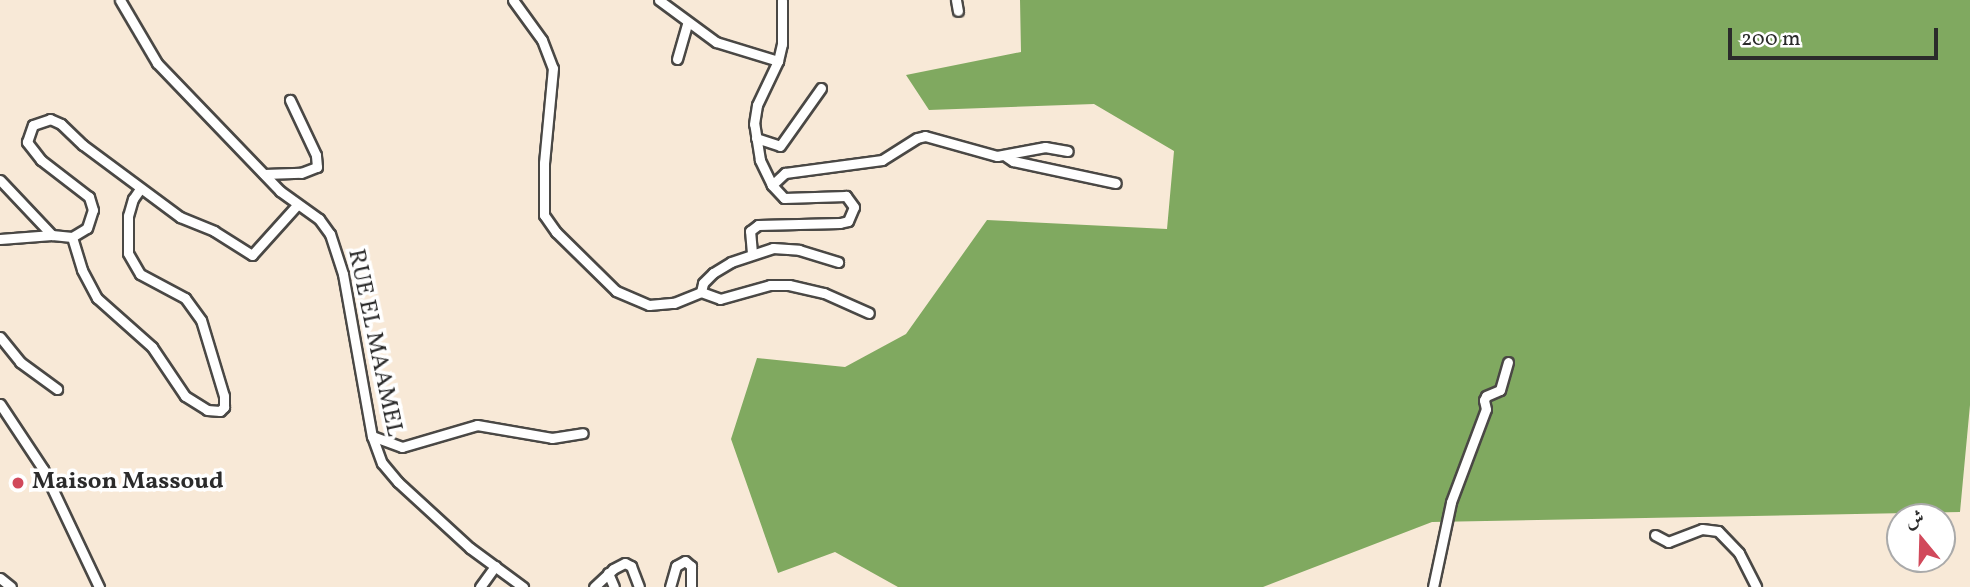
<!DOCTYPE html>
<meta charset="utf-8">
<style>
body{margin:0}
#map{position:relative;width:1970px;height:587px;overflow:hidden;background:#f8e9d7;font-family:Vollkorn,Amiri,serif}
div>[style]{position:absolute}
.forest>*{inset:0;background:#80a960}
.roads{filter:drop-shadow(2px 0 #4a4845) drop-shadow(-2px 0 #4a4845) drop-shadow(0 2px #4a4845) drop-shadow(0 -2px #4a4845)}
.minor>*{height:9px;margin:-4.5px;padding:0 4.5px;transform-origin:4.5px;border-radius:4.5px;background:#fff}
.dots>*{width:19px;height:19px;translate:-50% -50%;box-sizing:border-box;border:4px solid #fff;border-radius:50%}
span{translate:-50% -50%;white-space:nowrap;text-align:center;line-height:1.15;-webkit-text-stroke:7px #fff;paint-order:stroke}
.street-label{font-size:24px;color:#2b2b2b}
.poi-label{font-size:24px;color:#2b2b2b;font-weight:700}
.left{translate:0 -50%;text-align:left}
.north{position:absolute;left:1886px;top:503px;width:70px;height:70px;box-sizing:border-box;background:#fff;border:2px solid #aaa;border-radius:50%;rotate:341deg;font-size:19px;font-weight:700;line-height:28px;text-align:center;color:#2b2b2b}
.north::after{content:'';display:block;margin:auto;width:24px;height:32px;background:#d1495b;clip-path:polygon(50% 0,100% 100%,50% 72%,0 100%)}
.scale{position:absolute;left:1728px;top:28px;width:210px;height:32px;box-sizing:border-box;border:4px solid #2b2b2b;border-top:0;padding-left:9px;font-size:21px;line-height:24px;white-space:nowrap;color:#2b2b2b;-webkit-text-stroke:5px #fff;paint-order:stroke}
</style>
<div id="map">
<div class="forest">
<div style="clip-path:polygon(1020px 0,1970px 0,1970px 405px,1960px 512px,1432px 522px,1263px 587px,898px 587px,835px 552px,778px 573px,731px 439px,757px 358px,845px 367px,906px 334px,987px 220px,1167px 229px,1174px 151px,1094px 104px,929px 110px,906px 75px,1021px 52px)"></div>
</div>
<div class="roads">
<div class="minor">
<div style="left:120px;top:0;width:73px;rotate:59.6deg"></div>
<div style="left:157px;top:63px;width:178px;rotate:46.1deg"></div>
<div style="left:280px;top:191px;width:48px;rotate:35.7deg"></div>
<div style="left:319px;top:219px;width:19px;rotate:54deg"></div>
<div style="left:330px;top:234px;width:42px;rotate:72deg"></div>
<div style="left:343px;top:274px;width:165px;rotate:79.9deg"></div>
<div style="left:372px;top:436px;width:29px;rotate:70deg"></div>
<div style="left:382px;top:463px;width:25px;rotate:50deg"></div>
<div style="left:398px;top:482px;width:98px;rotate:42.5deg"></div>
<div style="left:470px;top:548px;width:66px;rotate:36.3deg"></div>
<div style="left:513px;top:0;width:49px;rotate:54.1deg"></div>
<div style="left:542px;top:40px;width:30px;rotate:69deg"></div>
<div style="left:553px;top:68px;width:95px;rotate:95.4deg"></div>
<div style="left:544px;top:163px;width:52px;rotate:90deg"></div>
<div style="left:544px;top:215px;width:21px;rotate:55deg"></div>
<div style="left:556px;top:232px;width:84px;rotate:44.5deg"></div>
<div style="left:616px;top:291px;width:36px;rotate:23deg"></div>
<div style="left:649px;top:305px;width:25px;rotate:-5deg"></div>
<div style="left:674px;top:303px;width:29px;rotate:-22deg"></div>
<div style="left:701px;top:292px;width:9px;rotate:-77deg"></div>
<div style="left:703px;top:283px;width:14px;rotate:-45deg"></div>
<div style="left:713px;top:273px;width:21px;rotate:-31deg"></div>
<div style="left:731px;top:262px;width:44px;rotate:-18.4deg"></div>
<div style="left:773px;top:248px;width:26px;rotate:4deg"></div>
<div style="left:799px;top:250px;width:41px;rotate:17.1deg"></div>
<div style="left:659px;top:0;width:71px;rotate:36.4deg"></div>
<div style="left:716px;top:42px;width:65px;rotate:17deg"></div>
<div style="left:956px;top:0;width:11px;rotate:80deg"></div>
<div style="left:677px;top:59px;width:37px;rotate:-74deg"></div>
<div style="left:756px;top:138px;width:25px;rotate:18deg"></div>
<div style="left:780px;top:146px;width:71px;rotate:-54.7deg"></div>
<div style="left:1004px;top:155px;width:11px;rotate:34deg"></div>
<div style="left:1013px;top:161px;width:105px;rotate:12.1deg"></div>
<div style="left:264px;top:174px;width:37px;rotate:-2deg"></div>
<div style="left:301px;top:173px;width:17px;rotate:-21deg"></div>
<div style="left:317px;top:167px;width:12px;rotate:-95deg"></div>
<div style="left:316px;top:155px;width:61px;rotate:-115.3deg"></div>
<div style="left:0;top:180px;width:76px;rotate:46.6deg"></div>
<div style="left:52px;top:235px;width:20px;rotate:6deg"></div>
<div style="left:72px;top:237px;width:17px;rotate:-31deg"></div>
<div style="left:87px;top:228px;width:19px;rotate:-72deg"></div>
<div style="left:93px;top:210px;width:14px;rotate:-107deg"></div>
<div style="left:89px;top:197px;width:61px;rotate:-142.4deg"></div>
<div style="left:41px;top:160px;width:23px;rotate:-128deg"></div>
<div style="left:27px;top:142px;width:18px;rotate:-71deg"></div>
<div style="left:33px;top:125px;width:18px;rotate:-19deg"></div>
<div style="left:50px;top:119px;width:12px;rotate:24deg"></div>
<div style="left:61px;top:124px;width:30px;rotate:44deg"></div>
<div style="left:83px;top:145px;width:121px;rotate:36.6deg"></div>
<div style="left:180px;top:217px;width:37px;rotate:22deg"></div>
<div style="left:214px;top:231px;width:45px;rotate:32.3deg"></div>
<div style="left:252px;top:255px;width:67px;rotate:-48deg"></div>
<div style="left:772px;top:185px;width:18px;rotate:-43deg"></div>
<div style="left:785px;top:173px;width:98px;rotate:-7.6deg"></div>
<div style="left:882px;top:160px;width:41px;rotate:-32.2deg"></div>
<div style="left:917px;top:138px;width:8px;rotate:-14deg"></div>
<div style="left:925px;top:136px;width:75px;rotate:15.5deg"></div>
<div style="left:997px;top:156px;width:49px;rotate:-10.6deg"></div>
<div style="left:1045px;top:147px;width:23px;rotate:10deg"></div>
<div style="left:72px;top:237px;width:34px;rotate:73deg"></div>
<div style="left:82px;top:270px;width:32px;rotate:62deg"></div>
<div style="left:97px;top:298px;width:74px;rotate:41.7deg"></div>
<div style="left:152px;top:347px;width:59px;rotate:56deg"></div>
<div style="left:185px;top:396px;width:26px;rotate:32deg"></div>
<div style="left:207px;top:410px;width:13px;rotate:4deg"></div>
<div style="left:220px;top:411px;width:6px;rotate:-45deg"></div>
<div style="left:224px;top:407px;width:11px;rotate:-90deg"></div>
<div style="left:224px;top:396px;width:79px;rotate:-106.8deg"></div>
<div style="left:201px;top:320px;width:27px;rotate:-126deg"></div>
<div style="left:185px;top:298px;width:51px;rotate:-151.9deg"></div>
<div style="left:140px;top:274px;width:24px;rotate:-120deg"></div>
<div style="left:128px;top:253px;width:37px;rotate:-90deg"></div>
<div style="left:128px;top:216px;width:18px;rotate:-74deg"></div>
<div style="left:133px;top:199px;width:12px;rotate:-55deg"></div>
<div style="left:0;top:239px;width:52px;rotate:-4.4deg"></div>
<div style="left:752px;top:253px;width:22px;rotate:-95deg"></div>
<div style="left:750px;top:231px;width:10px;rotate:-37deg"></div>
<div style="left:758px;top:225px;width:82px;rotate:-1.4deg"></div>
<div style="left:840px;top:223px;width:8px;rotate:-14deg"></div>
<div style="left:848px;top:221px;width:15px;rotate:-67deg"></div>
<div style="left:854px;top:207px;width:14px;rotate:-126deg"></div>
<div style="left:846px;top:196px;width:62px;rotate:178.2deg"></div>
<div style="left:784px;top:198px;width:18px;rotate:-133deg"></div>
<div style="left:772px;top:185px;width:28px;rotate:-116deg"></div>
<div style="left:760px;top:160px;width:36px;rotate:-99deg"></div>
<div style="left:754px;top:124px;width:19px;rotate:-81deg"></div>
<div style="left:757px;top:105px;width:49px;rotate:-64.5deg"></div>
<div style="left:778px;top:61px;width:17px;rotate:-77deg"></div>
<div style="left:782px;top:44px;width:44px;rotate:-90deg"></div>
<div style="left:701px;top:292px;width:20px;rotate:20deg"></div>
<div style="left:720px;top:299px;width:52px;rotate:-15.6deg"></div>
<div style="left:770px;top:285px;width:19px"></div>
<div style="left:789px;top:285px;width:36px;rotate:13deg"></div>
<div style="left:824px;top:293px;width:49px;rotate:24deg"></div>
<div style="left:0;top:337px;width:32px;rotate:51deg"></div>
<div style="left:20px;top:362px;width:46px;rotate:36.1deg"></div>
<div style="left:0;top:404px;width:78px;rotate:56.5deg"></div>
<div style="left:43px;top:469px;width:131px;rotate:64.6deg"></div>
<div style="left:372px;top:436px;width:32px;rotate:20deg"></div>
<div style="left:402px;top:447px;width:78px;rotate:-16.3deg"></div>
<div style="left:477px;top:425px;width:76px;rotate:9.8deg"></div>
<div style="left:552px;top:438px;width:31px;rotate:-9deg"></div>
<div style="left:1655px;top:535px;width:15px;rotate:28deg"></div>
<div style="left:1668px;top:542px;width:36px;rotate:-21deg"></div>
<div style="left:1702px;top:529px;width:16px;rotate:7deg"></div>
<div style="left:1718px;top:531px;width:30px;rotate:46deg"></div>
<div style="left:1739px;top:553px;width:38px;rotate:63deg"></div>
<div style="left:608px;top:573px;width:15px;rotate:67deg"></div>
<div style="left:0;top:578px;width:14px;rotate:39deg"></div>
<div style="left:480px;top:587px;width:26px;rotate:-54deg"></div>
<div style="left:594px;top:587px;width:26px;rotate:-43deg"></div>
<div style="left:613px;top:569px;width:13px;rotate:-27deg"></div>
<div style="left:625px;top:563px;width:7px;rotate:27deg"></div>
<div style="left:631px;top:566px;width:22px;rotate:69deg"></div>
<div style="left:670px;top:587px;width:22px;rotate:-74deg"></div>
<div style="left:676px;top:566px;width:10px;rotate:-29deg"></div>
<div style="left:685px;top:561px;width:8px;rotate:40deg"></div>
<div style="left:691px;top:566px;width:21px;rotate:90deg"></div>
<div style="left:1433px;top:587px;width:87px;rotate:-78deg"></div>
<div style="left:1451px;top:502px;width:99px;rotate:-69.4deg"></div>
<div style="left:1486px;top:409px;width:9px;rotate:-103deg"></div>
<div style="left:1484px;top:400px;width:4px;rotate:-63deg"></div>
<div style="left:1486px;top:396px;width:15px;rotate:-23deg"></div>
<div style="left:1500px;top:390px;width:29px;rotate:-74deg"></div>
</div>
</div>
<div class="dots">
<div style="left:18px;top:483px;background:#d1495b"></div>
</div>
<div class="street-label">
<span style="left:374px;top:343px;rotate:78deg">RUE EL MAAMEL</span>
</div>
<div class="poi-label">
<span class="left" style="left:32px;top:483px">Maison Massoud</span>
</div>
<div class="north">ش</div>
<div class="scale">200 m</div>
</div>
